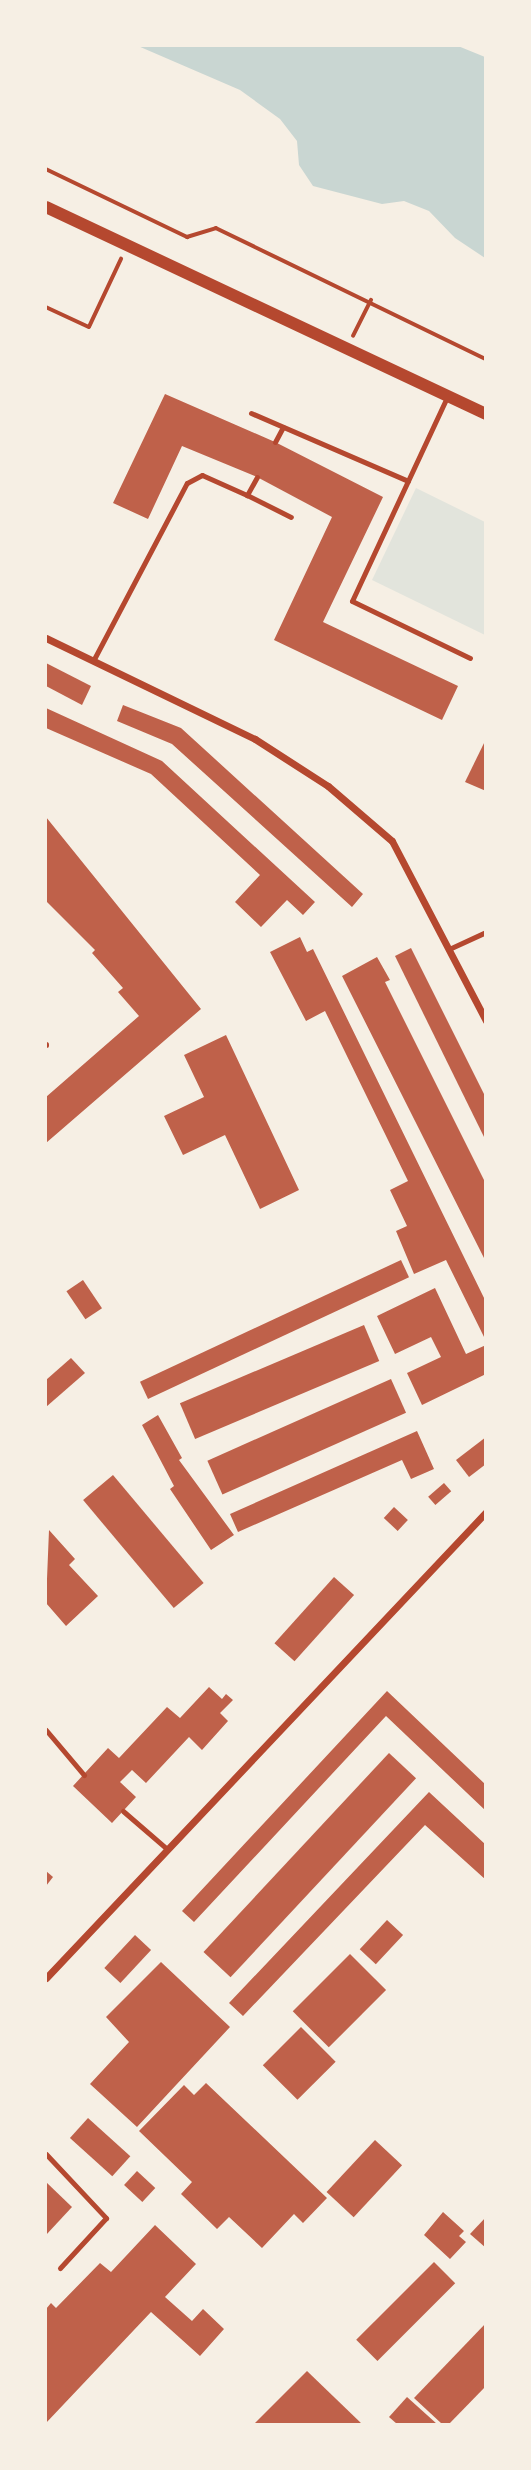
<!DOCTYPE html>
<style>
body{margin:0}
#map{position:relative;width:531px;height:2470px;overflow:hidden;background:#f6efe4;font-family:"IBM Plex Sans",sans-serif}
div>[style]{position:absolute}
.green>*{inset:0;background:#e2e4dc}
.water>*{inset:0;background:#c9d6d2}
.building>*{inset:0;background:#bf614a;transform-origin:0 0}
.path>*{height:3.5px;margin:-1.75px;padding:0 1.75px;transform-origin:1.75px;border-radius:1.75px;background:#b5482f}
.service>*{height:5px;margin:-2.5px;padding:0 2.5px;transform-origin:2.5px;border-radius:2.5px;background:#b5482f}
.minor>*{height:7px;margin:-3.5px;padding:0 3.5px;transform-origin:3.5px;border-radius:3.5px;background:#b5482f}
.tertiary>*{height:12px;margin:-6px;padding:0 6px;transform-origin:6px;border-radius:6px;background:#b5482f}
span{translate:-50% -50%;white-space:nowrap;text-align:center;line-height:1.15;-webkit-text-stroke:7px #f6efe4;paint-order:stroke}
.frame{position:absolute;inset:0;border:47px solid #f6efe4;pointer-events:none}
</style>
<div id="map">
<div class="green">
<div style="clip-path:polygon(416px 488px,485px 522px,485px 635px,372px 580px)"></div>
</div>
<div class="water">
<div style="clip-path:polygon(138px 46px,458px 46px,485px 57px,485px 258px,455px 238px,429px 211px,404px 201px,382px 204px,313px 186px,299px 165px,297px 141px,280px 119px,240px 90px)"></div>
</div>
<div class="building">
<div style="clip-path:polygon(165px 394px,275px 442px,383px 497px,323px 622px,458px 686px,442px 720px,274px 640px,332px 517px,257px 477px,182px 446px,148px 519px,113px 503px)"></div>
<div style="clip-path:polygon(46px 663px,91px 686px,82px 705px,46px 686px)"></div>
<div style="clip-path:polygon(123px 705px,181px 728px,363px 894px,352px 907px,172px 744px,117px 721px)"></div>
<div style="clip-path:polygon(46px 708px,162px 761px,315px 902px,303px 915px,287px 900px,261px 927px,235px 902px,260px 875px,151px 774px,46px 728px)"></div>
<div style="clip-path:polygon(486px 739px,486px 791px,465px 782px)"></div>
<div style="clip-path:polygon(46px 817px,201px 1009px,46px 1143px,46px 1097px,139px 1016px,118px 992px,123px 988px,92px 953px,95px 950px,46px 901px)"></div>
<div style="clip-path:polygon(300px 937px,307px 952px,313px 949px,486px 1302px,486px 1341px,446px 1260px,414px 1274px,396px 1231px,407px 1226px,390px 1190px,408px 1181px,325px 1011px,306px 1021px,270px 952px)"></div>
<div style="clip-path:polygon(411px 948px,486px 1098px,486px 1141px,395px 956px)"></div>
<div style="clip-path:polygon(377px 957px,390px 980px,385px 982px,486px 1184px,486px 1262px,342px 976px)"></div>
<div style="clip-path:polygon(226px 1035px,299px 1190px,260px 1209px,225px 1135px,183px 1155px,164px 1116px,204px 1097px,184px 1055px)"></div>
<div style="left:401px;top:1260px;width:19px;height:288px;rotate:65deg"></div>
<div style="left:83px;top:1280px;width:34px;height:20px;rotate:56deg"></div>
<div style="clip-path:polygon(435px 1288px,466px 1354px,486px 1345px,486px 1374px,422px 1405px,407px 1373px,441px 1357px,431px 1337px,395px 1354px,377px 1316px)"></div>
<div style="left:364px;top:1325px;width:39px;height:200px;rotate:67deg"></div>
<div style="clip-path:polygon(71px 1358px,85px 1373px,46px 1407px,46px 1380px)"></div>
<div style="left:391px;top:1379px;width:37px;height:201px;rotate:66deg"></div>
<div style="clip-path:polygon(158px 1415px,182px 1458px,179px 1460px,234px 1535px,211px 1550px,170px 1489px,174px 1486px,142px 1425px)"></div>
<div style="clip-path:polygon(417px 1431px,434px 1469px,411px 1479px,402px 1460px,238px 1532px,230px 1514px)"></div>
<div style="clip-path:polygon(486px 1437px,486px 1464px,469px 1477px,456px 1460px)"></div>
<div style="left:113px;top:1475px;width:141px;height:39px;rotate:50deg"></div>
<div style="left:444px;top:1483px;width:11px;height:21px;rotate:49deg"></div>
<div style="left:394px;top:1507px;width:19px;height:15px;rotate:43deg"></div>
<div style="clip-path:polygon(49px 1530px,75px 1559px,69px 1565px,98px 1596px,66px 1626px,46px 1603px)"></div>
<div style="left:334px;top:1577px;width:27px;height:89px;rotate:42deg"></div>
<div style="clip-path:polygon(209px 1687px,222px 1699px,226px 1694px,233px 1700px,220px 1713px,228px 1721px,202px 1750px,189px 1737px,146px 1783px,132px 1770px,120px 1782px,136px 1797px,112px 1823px,73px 1786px,108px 1748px,119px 1758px,167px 1707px,180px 1718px)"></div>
<div style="clip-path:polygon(387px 1691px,486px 1785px,486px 1811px,386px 1716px,194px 1922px,182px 1911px)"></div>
<div style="left:389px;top:1753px;width:37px;height:272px;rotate:43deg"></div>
<div style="clip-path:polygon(429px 1792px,486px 1845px,486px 1880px,425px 1825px,243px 2016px,229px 2003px)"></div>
<div style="clip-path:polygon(46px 1871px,53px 1877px,46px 1886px)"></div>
<div style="left:387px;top:1920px;width:22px;height:40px;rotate:43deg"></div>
<div style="left:135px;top:1935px;width:22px;height:45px;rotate:43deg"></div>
<div style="left:350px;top:1954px;width:51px;height:81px;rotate:45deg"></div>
<div style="clip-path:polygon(161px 1962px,230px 2027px,137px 2127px,90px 2084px,129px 2042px,106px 2017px)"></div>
<div style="left:301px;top:2027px;width:49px;height:54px;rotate:45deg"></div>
<div style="clip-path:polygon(206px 2083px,327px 2198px,303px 2223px,294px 2214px,262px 2248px,229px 2217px,217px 2229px,181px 2194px,192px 2182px,139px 2131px,184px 2085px,194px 2095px)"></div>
<div style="left:88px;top:2118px;width:57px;height:27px;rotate:42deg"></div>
<div style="left:375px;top:2140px;width:37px;height:71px;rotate:43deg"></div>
<div style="left:137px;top:2171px;width:25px;height:19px;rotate:43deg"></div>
<div style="clip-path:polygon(46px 2182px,72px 2207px,46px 2235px)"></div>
<div style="clip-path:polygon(443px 2212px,464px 2231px,459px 2236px,466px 2242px,450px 2259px,424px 2235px)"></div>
<div style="clip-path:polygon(486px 2217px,486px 2248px,470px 2234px)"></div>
<div style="clip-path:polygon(155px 2225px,196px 2264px,165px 2297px,192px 2321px,203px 2309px,224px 2329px,200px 2356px,151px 2312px,46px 2423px,46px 2309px,51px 2303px,56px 2308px,100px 2263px,111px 2272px)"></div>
<div style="left:434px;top:2262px;width:30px;height:110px;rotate:45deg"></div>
<div style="clip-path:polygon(486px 2323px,486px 2386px,449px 2424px,442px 2424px,414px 2398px)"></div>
<div style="clip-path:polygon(307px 2371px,362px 2424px,254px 2424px)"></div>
<div style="clip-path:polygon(407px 2397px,437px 2424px,397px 2424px,389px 2417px)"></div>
</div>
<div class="path">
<div style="left:46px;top:169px;width:157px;rotate:25.7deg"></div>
<div style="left:187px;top:237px;width:30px;rotate:-17deg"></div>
<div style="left:216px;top:228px;width:300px;rotate:25.9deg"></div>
<div style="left:46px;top:307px;width:47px;rotate:24.9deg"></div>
<div style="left:89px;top:327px;width:75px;rotate:-64.8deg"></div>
<div style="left:353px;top:336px;width:40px;rotate:-63.4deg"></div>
</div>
<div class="service">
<div style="left:448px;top:395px;width:227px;rotate:115deg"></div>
<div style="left:352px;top:601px;width:131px;rotate:25.8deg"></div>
<div style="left:251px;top:413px;width:171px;rotate:23.4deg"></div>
<div style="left:275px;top:442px;width:17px;rotate:-62deg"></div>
<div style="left:257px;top:477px;width:21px;rotate:119deg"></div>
<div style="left:247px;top:495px;width:49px;rotate:26.6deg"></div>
<div style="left:93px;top:661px;width:201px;rotate:-62.2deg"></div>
<div style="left:187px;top:483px;width:17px;rotate:-28deg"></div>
<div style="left:202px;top:475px;width:49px;rotate:24deg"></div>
<div style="left:449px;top:949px;width:41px;rotate:-24.7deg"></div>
<div style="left:46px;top:1044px;width:1px;rotate:90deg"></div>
<div style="left:46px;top:1730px;width:59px;rotate:49.8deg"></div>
<div style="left:123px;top:1811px;width:58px;rotate:40.8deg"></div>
<div style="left:46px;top:2154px;width:88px;rotate:46.8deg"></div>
<div style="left:106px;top:2218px;width:68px;rotate:132.6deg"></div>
</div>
<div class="minor">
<div style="left:46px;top:638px;width:232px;rotate:25.8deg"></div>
<div style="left:255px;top:739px;width:87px;rotate:32.8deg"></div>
<div style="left:328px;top:786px;width:84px;rotate:40.7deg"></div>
<div style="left:392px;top:841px;width:203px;rotate:62.4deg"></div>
<div style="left:46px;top:1978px;width:641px;rotate:-46.64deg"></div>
</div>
<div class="tertiary">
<div style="left:46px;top:207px;width:486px;rotate:25.2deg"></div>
</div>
<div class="frame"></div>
</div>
